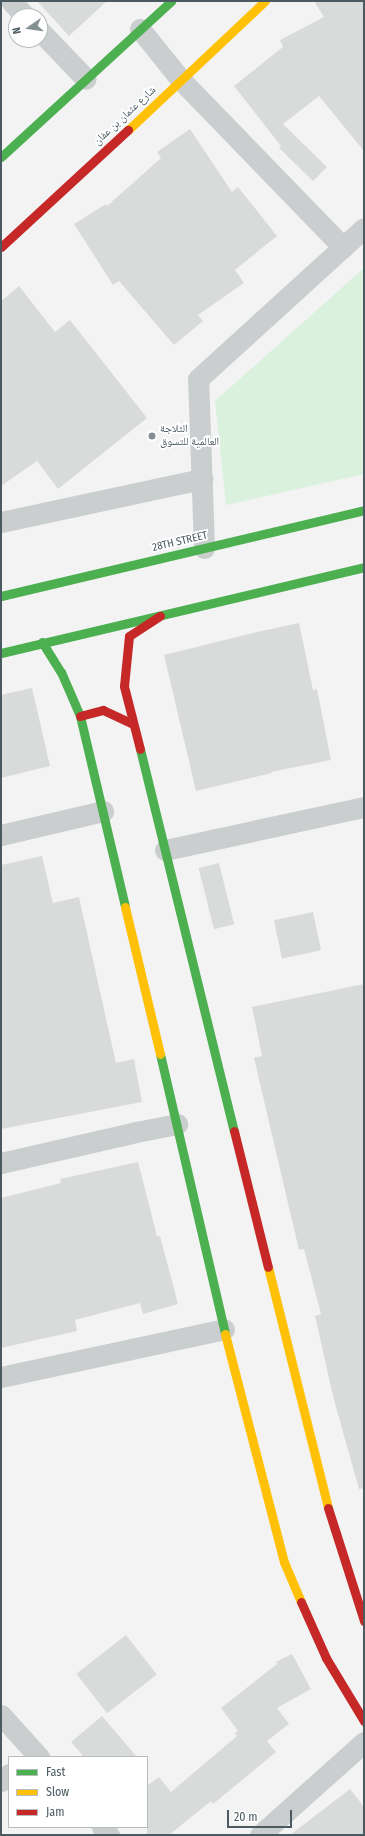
<!DOCTYPE html>
<meta charset="utf-8">
<style>
body{margin:0}
#map{position:relative;width:365px;height:1836px;overflow:hidden;background:#f3f3f3;font-family:"Fira Sans Condensed","Noto Naskh Arabic",sans-serif}
div>[style]{position:absolute}
.green>*{inset:0;background:#d9f1dd}
.building>*{inset:0;background:#d9dbdb;transform-origin:0 0}
.street>*{height:21px;margin:-10.5px;padding:0 10.5px;transform-origin:10.5px;border-radius:10.5px;background:#cacecf}
.fast>*{height:9px;margin:-4.5px;padding:0 4.5px;transform-origin:4.5px;border-radius:4.5px;background:#4caf50}
.slow>*{height:9px;margin:-4.5px;padding:0 4.5px;transform-origin:4.5px;border-radius:4.5px;background:#ffc107}
.jam>*{height:9px;margin:-4.5px;padding:0 4.5px;transform-origin:4.5px;border-radius:4.5px;background:#c62828}
.dots>*{width:11px;height:11px;translate:-50% -50%;box-sizing:border-box;border:2px solid #fff;border-radius:50%}
span{translate:-50% -50%;white-space:nowrap;text-align:center;line-height:1.15;-webkit-text-stroke:3.5px #fff;paint-order:stroke}
.street-label{font-size:11px;color:#4a5a60}
.poi-label{font-size:11px;color:#4a5a60}
.left{translate:0 -50%;text-align:left}
.frame{position:absolute;inset:0;border:2px solid #4a5a60;pointer-events:none}
.legend{position:absolute;left:8px;top:1756px;width:140px;height:72px;box-sizing:border-box;background:#fff;border:1px solid #b7bdbf;margin:0;padding:5px 7px;list-style:none;font-size:12px;color:#4a5a60}
.legend li{display:flex;align-items:center;gap:8px;height:20px}
.legend b{width:20px;border:1px solid #b7bdbf}
.north{position:absolute;left:8px;top:8px;width:40px;height:40px;box-sizing:border-box;background:#fff;border:1px solid #b7bdbf;border-radius:50%;rotate:257deg;font-size:11px;font-weight:700;line-height:16px;text-align:center;color:#4a5a60}
.north::after{content:'';display:block;margin:auto;width:14px;height:18px;background:#859093;clip-path:polygon(50% 0,100% 100%,50% 72%,0 100%)}
.scale{position:absolute;left:227px;top:1810px;width:65px;height:18px;box-sizing:border-box;border:2px solid #4a5a60;border-top:0;padding-left:5px;font-size:12px;line-height:14px;white-space:nowrap;color:#4a5a60;-webkit-text-stroke:3px #fff;paint-order:stroke}
</style>
<div id="map">
<div class="green">
<div style="clip-path:polygon(364px 268px,364px 474px,226px 505px,215px 401px)"></div>
</div>
<div class="building">
<div style="clip-path:polygon(37px 1px,107px 1px,69px 36px)"></div>
<div style="clip-path:polygon(314px 1px,364px 1px,364px 151px,319px 96px,283px 124px,327px 167px,313px 181px,279px 148px,281px 146px,234px 86px,283px 47px,280px 40px,324px 17px)"></div>
<div style="clip-path:polygon(190px 129px,232px 192px,238px 187px,277px 236px,235px 270px,244px 283px,198px 315px,203px 321px,174px 345px,119px 281px,113px 285px,74px 224px,106px 204px,107px 206px,161px 158px,157px 152px)"></div>
<div style="clip-path:polygon(19px 286px,55px 332px,70px 320px,147px 418px,58px 489px,37px 461px,1px 486px,1px 301px)"></div>
<div style="clip-path:polygon(299px 623px,313px 690px,317px 689px,331px 760px,271px 772px,272px 773px,196px 791px,164px 655px,257px 632px)"></div>
<div style="clip-path:polygon(32px 688px,50px 766px,1px 778px,1px 695px)"></div>
<div style="clip-path:polygon(42px 856px,53px 903px,79px 897px,116px 1063px,134px 1059px,142px 1102px,1px 1129px,1px 865px)"></div>
<div style="left:219px;top:863px;width:63px;height:21px;rotate:76deg"></div>
<div style="left:313px;top:912px;width:39px;height:40px;rotate:78deg"></div>
<div style="clip-path:polygon(364px 984px,364px 1488px,359px 1489px,334px 1400px,315px 1316px,321px 1314px,304px 1249px,299px 1250px,254px 1058px,262px 1056px,252px 1007px)"></div>
<div style="clip-path:polygon(138px 1162px,157px 1236px,160px 1236px,178px 1304px,143px 1314px,140px 1303px,75px 1320px,77px 1331px,1px 1348px,1px 1198px,61px 1183px,60px 1179px)"></div>
<div style="left:126px;top:1635px;width:50px;height:63px;rotate:52deg"></div>
<div style="clip-path:polygon(292px 1654px,311px 1689px,277px 1708px,289px 1724px,267px 1741px,276px 1752px,213px 1804px,211px 1801px,169px 1835px,147px 1835px,147px 1786px,159px 1777px,171px 1792px,237px 1736px,234px 1733px,238px 1731px,221px 1708px,277px 1664px,276px 1662px)"></div>
<div style="clip-path:polygon(102px 1716px,137px 1757px,84px 1757px,71px 1742px)"></div>
<div style="clip-path:polygon(350px 1789px,364px 1807px,364px 1835px,290px 1835px)"></div>
</div>
<div class="street">
<div style="left:11px;top:1px;width:21px;rotate:47deg"></div>
<div style="left:140px;top:29px;width:65px;rotate:51.2deg"></div>
<div style="left:181px;top:80px;width:233px;rotate:45.9deg"></div>
<div style="left:40px;top:31px;width:66px;rotate:46.2deg"></div>
<div style="left:1px;top:522px;width:206px;rotate:-12.1deg"></div>
<div style="left:204px;top:548px;width:169px;rotate:-92deg"></div>
<div style="left:198px;top:379px;width:224px;rotate:-42.3deg"></div>
<div style="left:1px;top:835px;width:105px;rotate:-13.2deg"></div>
<div style="left:165px;top:850px;width:204px;rotate:-12.2deg"></div>
<div style="left:1px;top:1163px;width:139px;rotate:-12.9deg"></div>
<div style="left:136px;top:1132px;width:42px;rotate:-11deg"></div>
<div style="left:1px;top:1377px;width:228px;rotate:-12.1deg"></div>
<div style="left:1px;top:1715px;width:57px;rotate:47.9deg"></div>
<div style="left:1px;top:1781px;width:11px;rotate:-41deg"></div>
<div style="left:102px;top:1827px;width:11px;rotate:49deg"></div>
<div style="left:260px;top:1835px;width:140px;rotate:-41.8deg"></div>
</div>
<div class="fast">
<div style="left:1px;top:157px;width:231px;rotate:-42.5deg"></div>
<div style="left:1px;top:596px;width:373px;rotate:-13.3deg"></div>
<div style="left:42px;top:642px;width:36px;rotate:58deg"></div>
<div style="left:61px;top:672px;width:48px;rotate:66.6deg"></div>
<div style="left:80px;top:716px;width:196px;rotate:76.7deg"></div>
<div style="left:1px;top:653px;width:373px;rotate:-13.3deg"></div>
<div style="left:140px;top:749px;width:393px;rotate:76.2deg"></div>
<div style="left:160px;top:1054px;width:287px;rotate:76.9deg"></div>
</div>
<div class="slow">
<div style="left:128px;top:130px;width:188px;rotate:-43.3deg"></div>
<div style="left:125px;top:907px;width:151px;rotate:76.6deg"></div>
<div style="left:268px;top:1267px;width:248px;rotate:76deg"></div>
<div style="left:225px;top:1334px;width:236px;rotate:75.5deg"></div>
<div style="left:284px;top:1562px;width:43px;rotate:67deg"></div>
</div>
<div class="jam">
<div style="left:1px;top:247px;width:173px;rotate:-42.7deg"></div>
<div style="left:80px;top:716px;width:24px;rotate:-15deg"></div>
<div style="left:103px;top:710px;width:33px;rotate:25deg"></div>
<div style="left:140px;top:749px;width:65px;rotate:-104.3deg"></div>
<div style="left:124px;top:686px;width:50px;rotate:-84.3deg"></div>
<div style="left:129px;top:636px;width:37px;rotate:-33deg"></div>
<div style="left:234px;top:1131px;width:140px;rotate:76deg"></div>
<div style="left:328px;top:1508px;width:119px;rotate:72.3deg"></div>
<div style="left:301px;top:1602px;width:61px;rotate:65.9deg"></div>
<div style="left:326px;top:1658px;width:74px;rotate:58.9deg"></div>
</div>
<div class="dots">
<div style="left:152px;top:436px;background:#859093"></div>
</div>
<div class="street-label">
<span style="left:125px;top:116px;rotate:-43deg">شارع عثمان بن عفان</span>
<span style="left:180px;top:542px;rotate:-13deg">28TH STREET</span>
</div>
<div class="poi-label">
<span class="left" style="left:160px;top:436px">الثلاجة<br>العالمية للتسوق</span>
</div>
<div class="frame"></div>
<ul class="legend">
<li><b style="height:5px;background:#4caf50"></b>Fast</li>
<li><b style="height:5px;background:#ffc107"></b>Slow</li>
<li><b style="height:5px;background:#c62828"></b>Jam</li>
</ul>
<div class="north">N</div>
<div class="scale">20 m</div>
</div>
